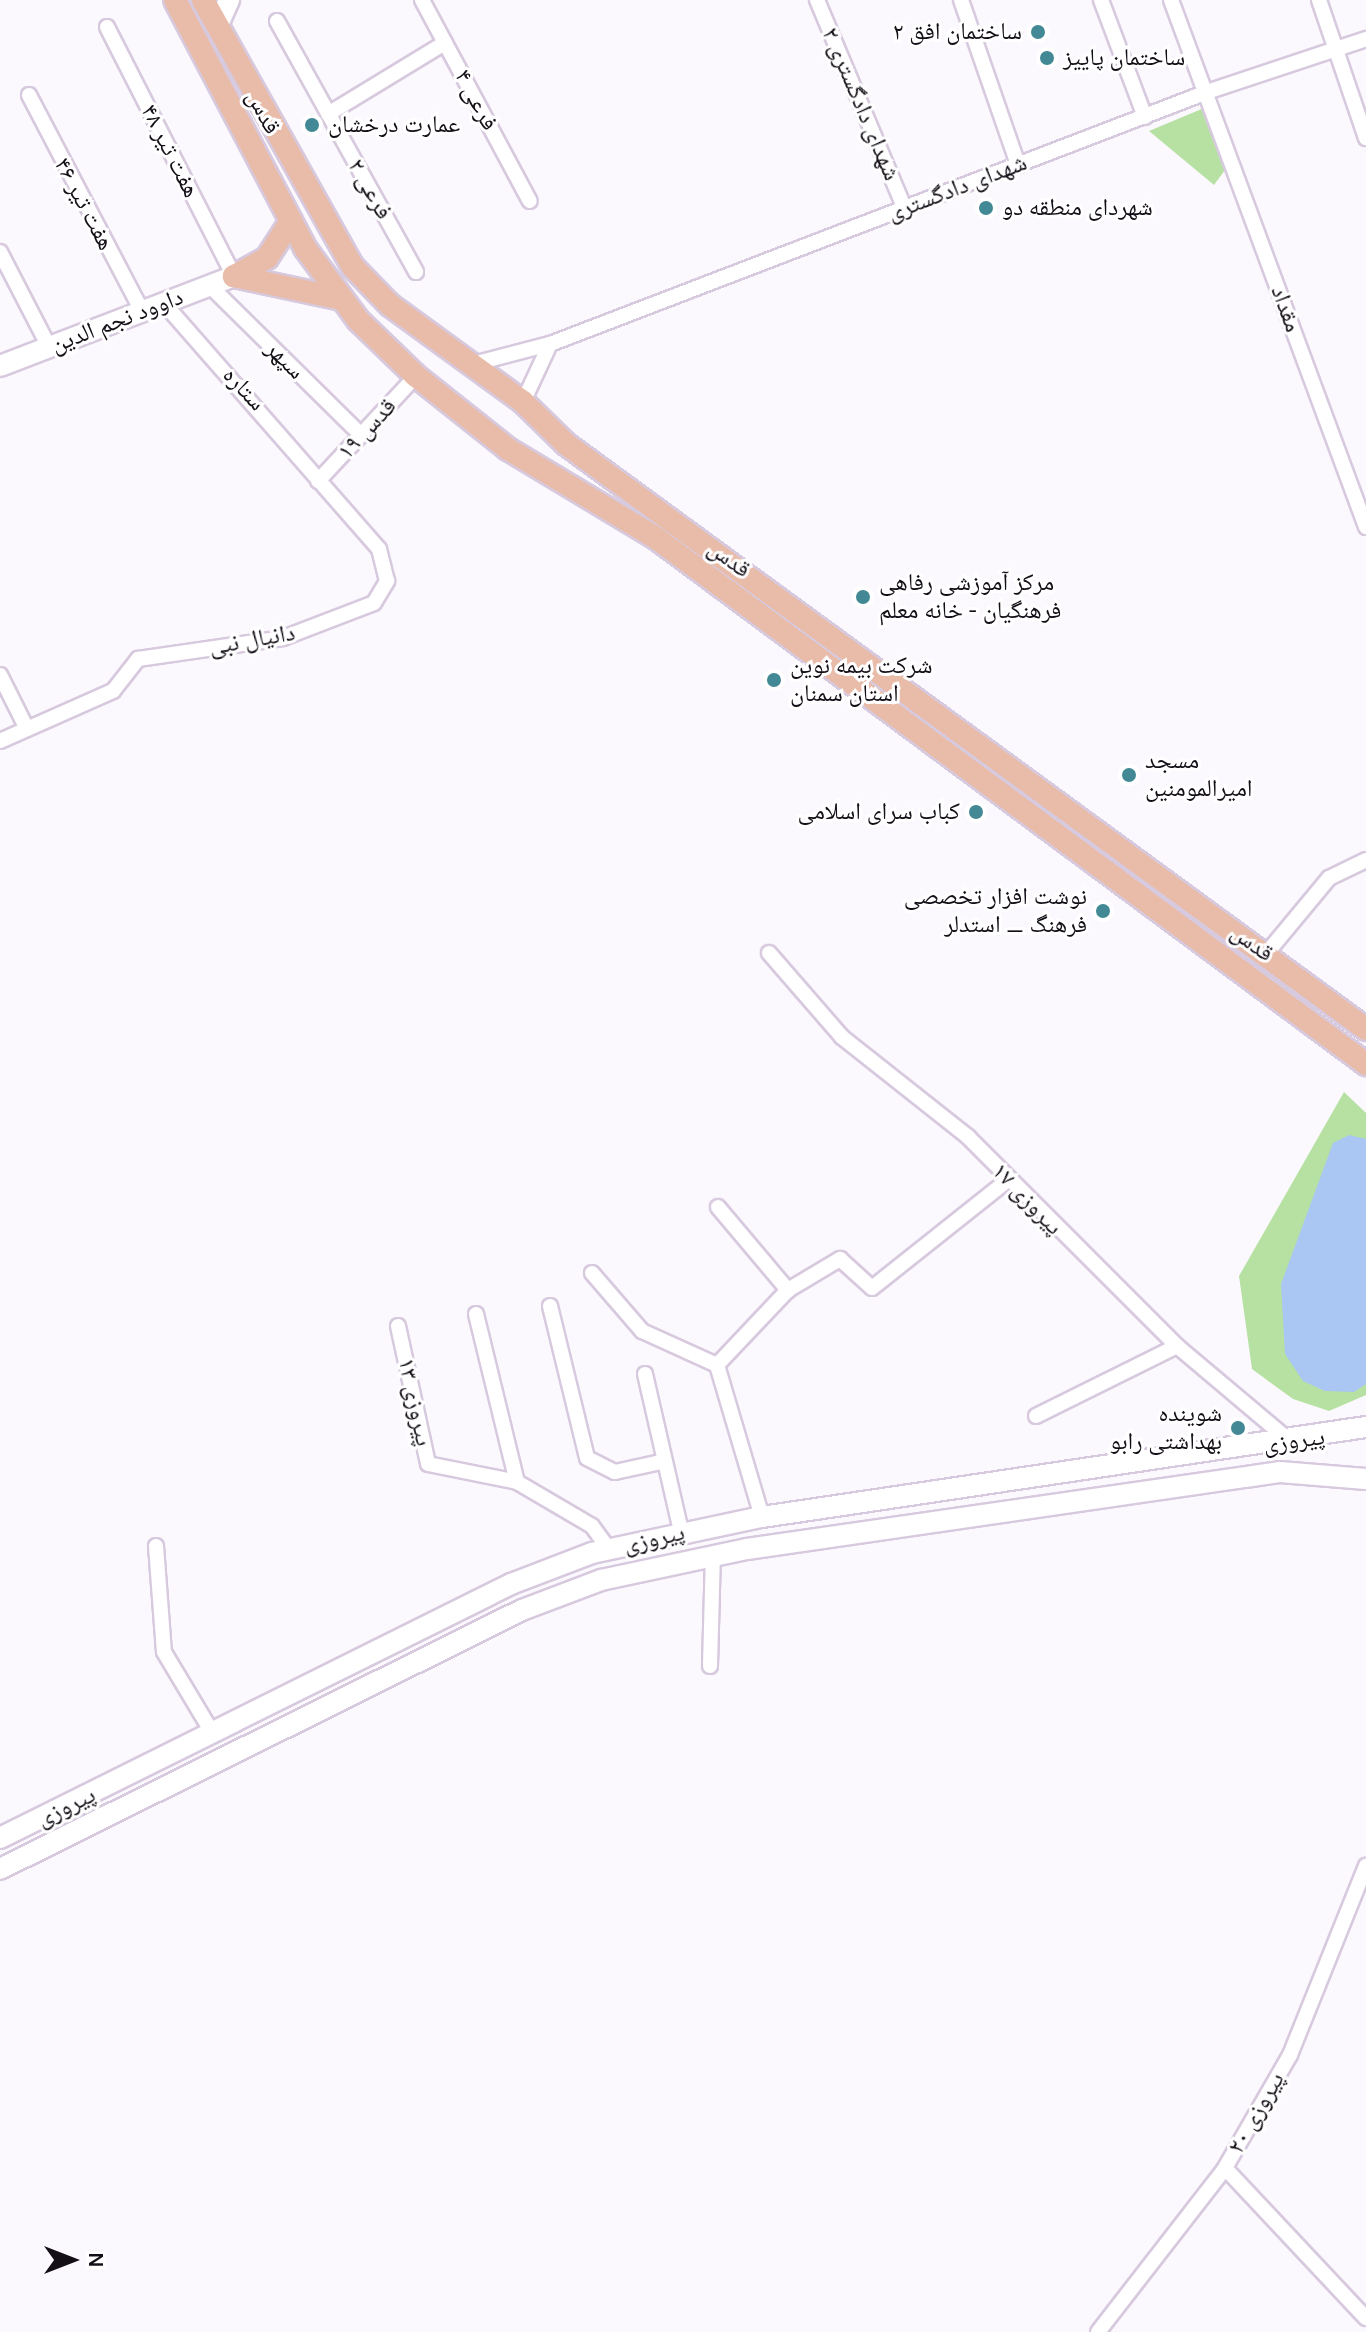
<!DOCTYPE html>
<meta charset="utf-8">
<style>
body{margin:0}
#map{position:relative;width:1366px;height:2332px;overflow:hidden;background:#fcf9fe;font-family:Karla,"Noto Naskh Arabic",sans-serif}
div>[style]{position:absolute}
.green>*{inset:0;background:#b6e1a3}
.water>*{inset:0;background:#a9c7f2}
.roads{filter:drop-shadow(2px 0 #d7c9de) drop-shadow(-2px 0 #d7c9de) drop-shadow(0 2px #d7c9de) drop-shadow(0 -2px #d7c9de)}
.street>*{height:14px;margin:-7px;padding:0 7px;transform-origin:7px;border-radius:7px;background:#fff}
.secondary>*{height:20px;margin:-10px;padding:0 10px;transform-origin:10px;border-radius:10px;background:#fff}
.primary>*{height:22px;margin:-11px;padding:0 11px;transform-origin:11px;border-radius:11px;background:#e8bca9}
.dots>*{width:22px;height:22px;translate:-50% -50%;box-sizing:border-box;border:4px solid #fff;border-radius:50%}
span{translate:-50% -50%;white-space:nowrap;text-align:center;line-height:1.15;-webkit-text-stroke:6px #fff;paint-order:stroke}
.poi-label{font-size:24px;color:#140f17}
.right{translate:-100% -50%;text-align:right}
.left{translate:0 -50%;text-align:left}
.street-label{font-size:24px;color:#140f17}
.north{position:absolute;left:32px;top:2220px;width:80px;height:80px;-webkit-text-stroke:6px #fff;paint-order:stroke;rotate:90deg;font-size:22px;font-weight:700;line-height:32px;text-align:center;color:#140f17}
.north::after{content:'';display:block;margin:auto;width:28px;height:36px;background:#140f17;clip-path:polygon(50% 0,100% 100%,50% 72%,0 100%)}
</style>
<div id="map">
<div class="green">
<div style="clip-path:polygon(1204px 108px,1225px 170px,1214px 185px,1149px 131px)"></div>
<div style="clip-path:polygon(1344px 1092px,1366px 1113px,1366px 1395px,1329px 1411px,1293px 1399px,1252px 1369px,1239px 1276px)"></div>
</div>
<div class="water">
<div style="clip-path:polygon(1349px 1135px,1366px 1139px,1366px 1384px,1354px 1392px,1325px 1391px,1303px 1381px,1285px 1354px,1281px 1284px,1333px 1143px)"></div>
</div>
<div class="roads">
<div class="street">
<div style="left:422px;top:0;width:228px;rotate:61.8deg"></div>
<div style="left:817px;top:0;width:225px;rotate:67.2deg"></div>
<div style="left:961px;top:0;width:175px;rotate:70.9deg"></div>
<div style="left:1101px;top:0;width:125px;rotate:69.4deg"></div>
<div style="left:1171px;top:0;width:562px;rotate:69.69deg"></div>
<div style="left:1319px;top:0;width:146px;rotate:71.2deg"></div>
<div style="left:277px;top:21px;width:287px;rotate:61deg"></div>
<div style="left:107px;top:27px;width:280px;rotate:63deg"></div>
<div style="left:29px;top:95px;width:244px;rotate:62.4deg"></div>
<div style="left:328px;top:114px;width:137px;rotate:-31.3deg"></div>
<div style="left:0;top:252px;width:107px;rotate:62.7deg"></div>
<div style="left:209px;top:285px;width:214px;rotate:44.6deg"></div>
<div style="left:473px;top:364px;width:80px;rotate:-14.6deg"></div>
<div style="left:550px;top:344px;width:704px;rotate:-20.98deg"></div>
<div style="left:1207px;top:92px;width:168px;rotate:-18.4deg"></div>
<div style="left:523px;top:402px;width:64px;rotate:-65deg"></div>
<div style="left:318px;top:481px;width:144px;rotate:-47deg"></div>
<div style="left:0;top:675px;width:60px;rotate:63.4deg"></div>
<div style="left:0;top:741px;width:124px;rotate:-23.9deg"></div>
<div style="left:113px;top:691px;width:41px;rotate:-52deg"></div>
<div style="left:138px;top:659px;width:147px;rotate:-8.2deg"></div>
<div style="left:283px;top:638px;width:97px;rotate:-21deg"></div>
<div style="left:374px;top:603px;width:26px;rotate:-59deg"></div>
<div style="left:387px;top:581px;width:33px;rotate:-104deg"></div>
<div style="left:379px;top:549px;width:328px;rotate:-131.2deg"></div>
<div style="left:769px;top:953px;width:111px;rotate:49deg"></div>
<div style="left:842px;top:1037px;width:161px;rotate:38.4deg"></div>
<div style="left:968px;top:1137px;width:296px;rotate:45deg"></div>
<div style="left:1177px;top:1346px;width:148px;rotate:40.1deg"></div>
<div style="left:1266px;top:954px;width:99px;rotate:-50.3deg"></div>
<div style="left:1329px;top:878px;width:41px;rotate:-25.9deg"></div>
<div style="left:718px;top:1207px;width:109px;rotate:49.9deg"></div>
<div style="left:592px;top:1273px;width:77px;rotate:49.2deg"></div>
<div style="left:642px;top:1331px;width:82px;rotate:24.4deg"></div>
<div style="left:550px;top:1306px;width:156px;rotate:76.3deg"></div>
<div style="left:587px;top:1458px;width:31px;rotate:27deg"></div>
<div style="left:615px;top:1472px;width:51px;rotate:-12.4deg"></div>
<div style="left:476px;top:1314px;width:173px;rotate:76.3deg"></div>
<div style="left:398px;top:1326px;width:141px;rotate:77.7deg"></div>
<div style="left:428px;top:1464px;width:91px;rotate:11.4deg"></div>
<div style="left:517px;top:1482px;width:87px;rotate:30.4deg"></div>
<div style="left:592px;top:1526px;width:29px;rotate:54deg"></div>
<div style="left:645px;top:1374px;width:161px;rotate:77.1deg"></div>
<div style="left:1036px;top:1416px;width:157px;rotate:-26.4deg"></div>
<div style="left:762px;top:1517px;width:159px;rotate:-106.5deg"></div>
<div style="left:717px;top:1365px;width:103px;rotate:-46.6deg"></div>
<div style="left:788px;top:1290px;width:61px;rotate:-30.8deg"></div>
<div style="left:840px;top:1259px;width:43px;rotate:42.2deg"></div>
<div style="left:872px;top:1288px;width:174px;rotate:-38.5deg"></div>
<div style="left:156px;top:1546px;width:106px;rotate:85.7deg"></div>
<div style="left:164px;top:1652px;width:96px;rotate:59.1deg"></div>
<div style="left:710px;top:1666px;width:111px;rotate:-88.5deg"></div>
<div style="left:1225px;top:2168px;width:206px;rotate:46.8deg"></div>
<div style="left:1098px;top:2332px;width:207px;rotate:-52.2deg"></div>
<div style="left:1225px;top:2168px;width:130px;rotate:-60.1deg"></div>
<div style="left:1290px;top:2055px;width:204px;rotate:-68.1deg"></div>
</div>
<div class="secondary">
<div style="left:217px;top:27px;width:30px;rotate:-66deg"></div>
<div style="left:0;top:366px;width:251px;rotate:-21deg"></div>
<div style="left:0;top:1838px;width:571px;rotate:-26.43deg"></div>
<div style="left:511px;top:1584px;width:87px;rotate:-20.9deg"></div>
<div style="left:592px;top:1553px;width:174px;rotate:-12deg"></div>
<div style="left:762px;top:1517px;width:611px;rotate:-8.48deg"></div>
<div style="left:0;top:1869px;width:583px;rotate:-26.39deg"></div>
<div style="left:522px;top:1610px;width:85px;rotate:-20.8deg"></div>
<div style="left:601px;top:1580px;width:149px;rotate:-12deg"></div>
<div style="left:747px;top:1549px;width:539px;rotate:-8.22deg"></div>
<div style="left:1280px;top:1472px;width:86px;rotate:4.7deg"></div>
</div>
<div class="primary">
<div style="left:175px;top:0;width:280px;rotate:62.3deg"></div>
<div style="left:305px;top:248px;width:89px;rotate:53.6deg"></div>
<div style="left:358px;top:320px;width:81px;rotate:44deg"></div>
<div style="left:416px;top:376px;width:117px;rotate:38.4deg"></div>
<div style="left:508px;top:449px;width:173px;rotate:31deg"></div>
<div style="left:656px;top:538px;width:884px;rotate:36.53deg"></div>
<div style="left:203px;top:0;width:306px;rotate:60.7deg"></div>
<div style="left:353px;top:267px;width:53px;rotate:45.8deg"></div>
<div style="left:390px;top:305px;width:165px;rotate:36.1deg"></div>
<div style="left:523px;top:402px;width:60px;rotate:44.3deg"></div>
<div style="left:566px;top:444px;width:991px;rotate:36.18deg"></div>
<div style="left:291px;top:221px;width:44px;rotate:123deg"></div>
<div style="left:267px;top:258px;width:38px;rotate:151deg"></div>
<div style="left:234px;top:276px;width:110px;rotate:12deg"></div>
</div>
</div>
<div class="dots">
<div style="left:1038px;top:32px;background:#438895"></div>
<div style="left:1047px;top:58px;background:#438895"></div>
<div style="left:312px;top:125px;background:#438895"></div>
<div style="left:986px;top:208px;background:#438895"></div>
<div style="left:863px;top:597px;background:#438895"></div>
<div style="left:774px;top:680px;background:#438895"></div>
<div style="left:1129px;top:775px;background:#438895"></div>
<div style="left:976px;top:812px;background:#438895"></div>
<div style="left:1103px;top:911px;background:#438895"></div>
<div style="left:1238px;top:1428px;background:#438895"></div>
</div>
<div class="poi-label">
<span class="right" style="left:1022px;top:32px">ساختمان افق ۲</span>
<span class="left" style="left:1063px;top:58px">ساختمان پاییز</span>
<span class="left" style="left:328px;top:125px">عمارت درخشان</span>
<span class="left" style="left:1002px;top:208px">شهردای منطقه دو</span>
<span class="left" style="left:879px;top:597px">مرکز آموزشی رفاهی<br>فرهنگیان - خانه معلم</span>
<span class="left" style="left:790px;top:680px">شرکت بیمه نوین<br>استان سمنان</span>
<span class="left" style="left:1145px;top:775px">مسجد<br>امیرالمومنین</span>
<span class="right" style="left:960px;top:812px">کباب سرای اسلامی</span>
<span class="right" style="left:1087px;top:911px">نوشت افزار تخصصی<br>فرهنگ _ استدلر</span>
<span class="right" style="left:1222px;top:1428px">شوینده<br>بهداشتی رابو</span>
</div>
<div class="street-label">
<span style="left:476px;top:100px;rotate:62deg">فرعی ۴</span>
<span style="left:861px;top:104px;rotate:67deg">شهدای دادگستری ۲</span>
<span style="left:263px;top:112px;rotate:62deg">قدس</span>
<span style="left:170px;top:151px;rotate:63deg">هفت تیر ۴۸</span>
<span style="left:957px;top:188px;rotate:-21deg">شهدای دادگستری</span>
<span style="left:370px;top:189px;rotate:61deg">فرعی ۲</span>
<span style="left:84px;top:204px;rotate:62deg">هفت تیر ۴۶</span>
<span style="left:1286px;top:309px;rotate:70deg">مقداد</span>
<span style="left:117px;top:321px;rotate:-21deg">داوود نجم الدین</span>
<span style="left:285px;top:360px;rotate:45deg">سپهر</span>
<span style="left:244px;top:389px;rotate:47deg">ستاره</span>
<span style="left:367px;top:429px;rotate:-47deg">قدس ۱۹</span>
<span style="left:729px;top:559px;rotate:36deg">قدس</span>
<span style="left:252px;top:640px;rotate:-10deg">دانیال نبی</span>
<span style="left:1252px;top:943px;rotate:36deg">قدس</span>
<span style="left:1027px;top:1199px;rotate:46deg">پیروزی ۱۷</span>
<span style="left:415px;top:1402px;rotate:78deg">پیروزی ۱۳</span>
<span style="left:1294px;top:1441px;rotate:-8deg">پیروزی</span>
<span style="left:654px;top:1539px;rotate:-13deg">پیروزی</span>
<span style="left:66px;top:1807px;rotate:-26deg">پیروزی</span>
<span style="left:1256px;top:2113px;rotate:-60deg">پیروزی ۲۰</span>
</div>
<div class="north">N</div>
</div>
